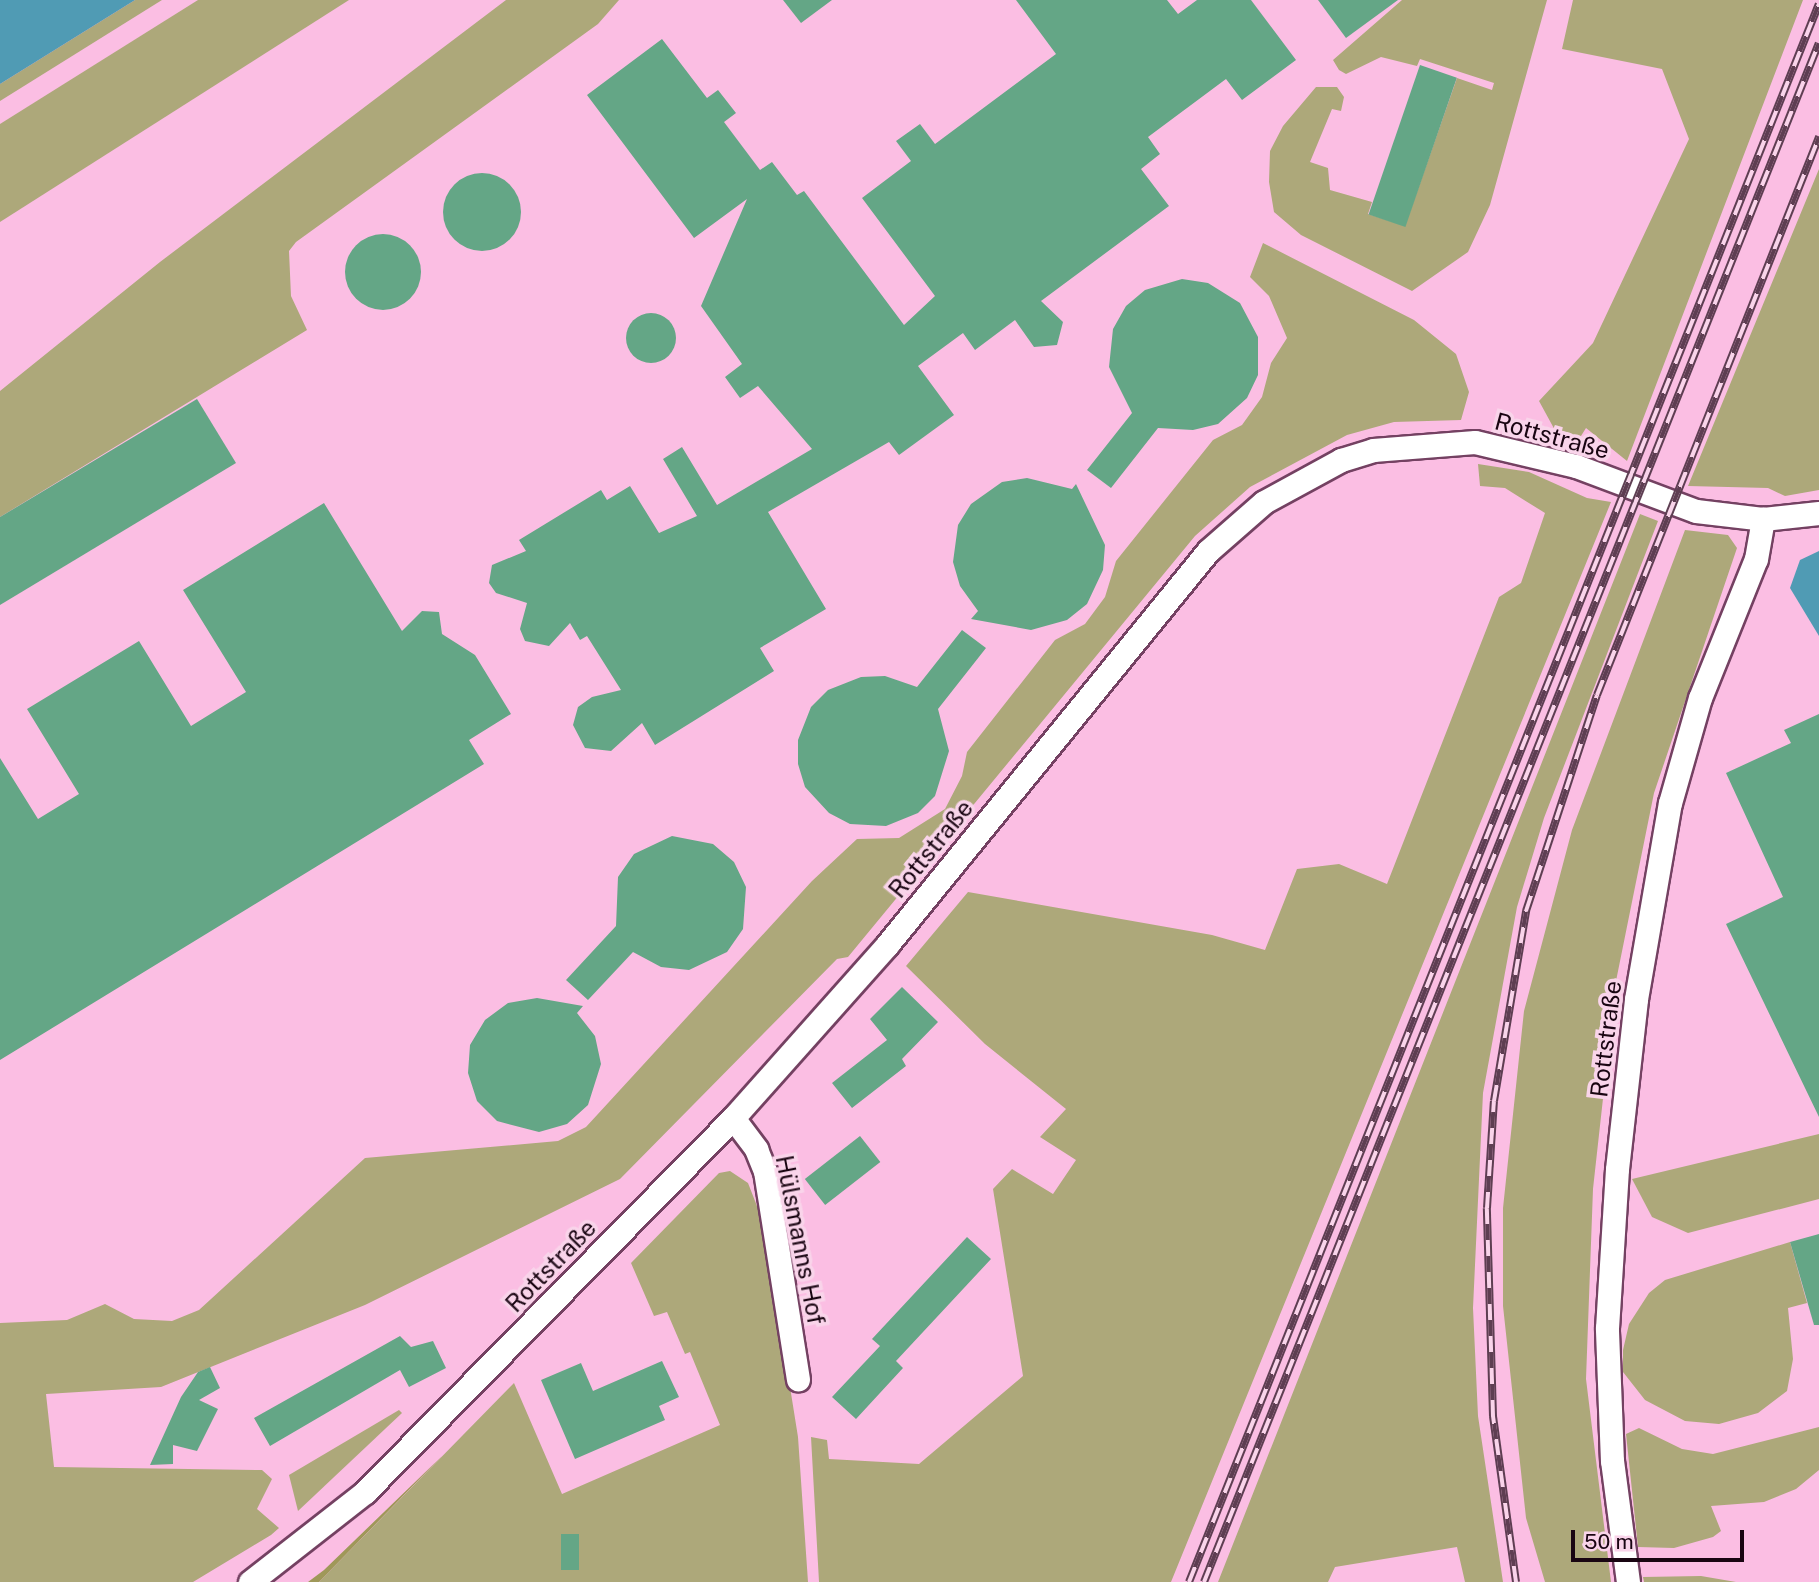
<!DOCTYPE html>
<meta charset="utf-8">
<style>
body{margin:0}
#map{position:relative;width:1819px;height:1582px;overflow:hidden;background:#fbbee3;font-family:"Public Sans",sans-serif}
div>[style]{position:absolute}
.green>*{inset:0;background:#ada87a}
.forest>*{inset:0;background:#9f9859}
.water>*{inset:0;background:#509bb4}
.building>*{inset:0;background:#64a686;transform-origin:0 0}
.round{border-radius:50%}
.roads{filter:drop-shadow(2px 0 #744162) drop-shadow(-2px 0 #744162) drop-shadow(0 2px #744162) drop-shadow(0 -2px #744162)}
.minor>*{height:23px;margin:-11.5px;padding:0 11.5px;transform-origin:11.5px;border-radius:11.5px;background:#fff}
.rail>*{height:8px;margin-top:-4px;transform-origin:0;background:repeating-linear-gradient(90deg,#f9d4ea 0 16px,#5e3e52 0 32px);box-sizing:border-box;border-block:2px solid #5e3e52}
span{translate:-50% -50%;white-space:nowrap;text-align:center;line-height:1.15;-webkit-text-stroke:7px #f9d4ea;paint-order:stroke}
.street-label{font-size:24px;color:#190512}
.scale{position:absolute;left:1571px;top:1530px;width:173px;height:32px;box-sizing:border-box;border:4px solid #190512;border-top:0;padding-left:9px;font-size:21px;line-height:24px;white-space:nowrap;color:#190512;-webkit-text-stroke:5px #f9d4ea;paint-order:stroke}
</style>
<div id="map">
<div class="green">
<div style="clip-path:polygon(135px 0,162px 0,0 101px,0 84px)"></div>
<div style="clip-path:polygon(198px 0,349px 0,0 222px,0 124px)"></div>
<div style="clip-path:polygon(506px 0,619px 0,598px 24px,296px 242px,289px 251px,291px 296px,307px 330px,0 517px,0 391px,160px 262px)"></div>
<div style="clip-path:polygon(1402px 0,1547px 0,1490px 205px,1468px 252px,1412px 291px,1301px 235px,1274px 212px,1269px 182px,1270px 151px,1283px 126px,1316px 87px,1337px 87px,1344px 97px,1341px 111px,1332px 109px,1310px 162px,1328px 168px,1330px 190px,1372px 202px,1368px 214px,1405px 226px,1457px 78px,1492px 90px,1494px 83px,1420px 59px,1417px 66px,1381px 57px,1346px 74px,1339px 70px,1333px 60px)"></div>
<div style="clip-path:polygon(1573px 0,1803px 0,1627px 461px,1586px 428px,1576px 444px,1557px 434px,1539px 401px,1593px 343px,1689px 139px,1662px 69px,1562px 49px)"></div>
<div style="clip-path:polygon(1819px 169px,1819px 490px,1785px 496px,1768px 488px,1688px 486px)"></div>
<div style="clip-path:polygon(1263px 243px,1414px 320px,1456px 354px,1469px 392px,1461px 420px,1394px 422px,1347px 435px,1250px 487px,1195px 536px,848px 957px,837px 959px,620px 1179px,365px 1305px,161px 1387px,46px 1394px,54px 1467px,262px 1470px,272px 1479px,257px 1509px,279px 1528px,271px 1535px,193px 1582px,0 1582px,0 1323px,67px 1320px,105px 1304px,134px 1319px,172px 1321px,199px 1310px,365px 1158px,558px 1141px,586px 1127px,812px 881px,857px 839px,899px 838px,945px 809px,962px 776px,967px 752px,1055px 640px,1085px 624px,1105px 597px,1116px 561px,1213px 440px,1242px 425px,1262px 397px,1271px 363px,1287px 338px,1269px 296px,1250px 277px)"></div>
<div style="clip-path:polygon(1478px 464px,1529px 472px,1587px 498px,1611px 502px,1171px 1582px,819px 1582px,811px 1437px,827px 1440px,829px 1459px,919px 1464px,1023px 1376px,993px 1189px,1012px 1169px,1053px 1194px,1076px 1160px,1040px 1137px,1066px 1109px,985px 1044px,906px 966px,968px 892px,1212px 935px,1265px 950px,1297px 869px,1339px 864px,1387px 884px,1499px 597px,1521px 583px,1545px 513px,1505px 488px,1480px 486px)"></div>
<div style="clip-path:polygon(1640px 514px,1658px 521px,1544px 818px,1517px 907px,1483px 1093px,1473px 1308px,1478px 1416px,1503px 1582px,1465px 1582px,1457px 1547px,1335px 1567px,1328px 1582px,1218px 1582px)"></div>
<div style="clip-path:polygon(1685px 530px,1728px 535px,1737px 548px,1654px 793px,1616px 981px,1593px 1189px,1586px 1379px,1611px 1582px,1545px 1582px,1526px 1518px,1503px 1306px,1503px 1208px,1524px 1011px,1572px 830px)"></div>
<div style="clip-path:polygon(1819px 1134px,1819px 1199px,1688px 1233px,1652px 1217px,1632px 1179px)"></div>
<div style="clip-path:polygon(730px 1171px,748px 1183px,764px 1224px,798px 1437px,808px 1582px,319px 1582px,514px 1383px,562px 1494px,720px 1425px,690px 1352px,685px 1354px,667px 1312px,654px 1316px,631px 1263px,719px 1173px)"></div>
<div style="clip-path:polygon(1790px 1242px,1807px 1303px,1788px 1308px,1793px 1359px,1787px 1391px,1758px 1413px,1719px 1424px,1685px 1421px,1645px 1400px,1623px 1372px,1623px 1350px,1629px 1324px,1649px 1293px,1665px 1280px)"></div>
<div style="clip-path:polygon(399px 1410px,402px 1413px,298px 1511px,289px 1475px)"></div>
<div style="clip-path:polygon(1819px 1427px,1819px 1470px,1796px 1489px,1764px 1502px,1711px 1506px,1721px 1531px,1713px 1537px,1674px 1548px,1638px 1547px,1626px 1434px,1639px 1428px,1682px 1449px,1713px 1454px)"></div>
<div style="clip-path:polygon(1701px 1576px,1736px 1582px,1644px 1582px,1643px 1577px)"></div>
</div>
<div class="forest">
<div style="clip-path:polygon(442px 1456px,319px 1582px,308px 1582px,324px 1570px)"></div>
</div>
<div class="water">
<div style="clip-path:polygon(0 0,135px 0,0 84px)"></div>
<div style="clip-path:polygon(1819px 551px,1819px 636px,1790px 588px,1800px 560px)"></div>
</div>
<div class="building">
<div style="clip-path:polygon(783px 0,832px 0,801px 23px)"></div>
<div style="clip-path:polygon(1016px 0,1167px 0,1178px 14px,1197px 0,1251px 0,1296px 60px,1242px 100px,1226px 79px,1148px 137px,1160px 154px,1141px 169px,1169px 206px,1041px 301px,1063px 322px,1057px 345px,1034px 347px,1015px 320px,975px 350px,963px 333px,918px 366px,954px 415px,899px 455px,889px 442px,768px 512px,826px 609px,760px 648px,774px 671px,655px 745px,642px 723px,611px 751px,585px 748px,573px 725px,578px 707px,592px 697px,621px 690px,587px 636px,580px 640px,570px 623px,549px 646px,525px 641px,520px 629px,527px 603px,496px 593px,489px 583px,492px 565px,526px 551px,519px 540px,601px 490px,607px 500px,630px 486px,659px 533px,697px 516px,663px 459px,682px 447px,717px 505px,812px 449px,758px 386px,740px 398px,725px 377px,742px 364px,701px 306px,747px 199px,694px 238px,587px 95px,662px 39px,707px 98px,718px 90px,736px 113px,724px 122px,760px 170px,772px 162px,797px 195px,804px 191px,904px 325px,935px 296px,862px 198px,911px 161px,896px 141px,920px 124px,935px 144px,1056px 54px)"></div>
<div style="clip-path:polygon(1318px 0,1398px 0,1346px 38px)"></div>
<div style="left:1420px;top:65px;width:39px;height:158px;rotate:19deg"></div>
<div class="round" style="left:443px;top:173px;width:78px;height:78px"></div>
<div class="round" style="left:345px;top:234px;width:76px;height:76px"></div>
<div style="clip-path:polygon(1182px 279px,1208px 283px,1240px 303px,1258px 337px,1258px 375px,1247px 398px,1218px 424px,1193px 430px,1158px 428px,1111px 488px,1087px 470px,1132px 413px,1109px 367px,1113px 329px,1126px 306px,1145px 290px)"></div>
<div class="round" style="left:626px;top:313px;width:50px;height:50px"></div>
<div style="clip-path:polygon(197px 399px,236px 463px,0 605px,0 517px)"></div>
<div style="clip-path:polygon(1027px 478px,1072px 489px,1076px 484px,1105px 545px,1103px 570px,1087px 604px,1067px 620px,1031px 630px,971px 619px,978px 611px,960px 586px,953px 562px,958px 525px,971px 504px,1002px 482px)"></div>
<div style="clip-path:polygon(324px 503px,402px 631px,422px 611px,439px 612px,442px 634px,475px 655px,511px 714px,469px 740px,484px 764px,0 1060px,0 758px,38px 819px,79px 794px,27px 709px,139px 641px,191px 726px,246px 692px,183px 590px)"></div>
<div style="clip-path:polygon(962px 630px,986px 648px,938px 709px,949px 751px,935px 796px,918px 813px,886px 826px,850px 824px,829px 813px,805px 787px,798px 764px,798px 740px,811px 707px,828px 690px,861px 677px,885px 676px,917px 687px)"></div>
<div style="clip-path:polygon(1819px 714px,1819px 1117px,1726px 924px,1783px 897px,1726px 773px,1791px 743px,1784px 730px)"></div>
<div style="clip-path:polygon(672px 836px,713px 844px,734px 862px,746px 887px,743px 929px,727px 952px,689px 970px,661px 967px,633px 952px,588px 1000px,566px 980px,616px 926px,618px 877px,634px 854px)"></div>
<div style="clip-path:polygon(902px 987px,938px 1022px,902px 1059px,906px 1066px,852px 1108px,832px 1083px,887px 1040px,870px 1019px)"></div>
<div style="clip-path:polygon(537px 998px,583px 1006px,577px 1013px,595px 1036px,601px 1064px,588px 1105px,567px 1124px,539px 1132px,497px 1121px,477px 1101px,468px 1073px,470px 1045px,485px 1020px,508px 1003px)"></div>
<div style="left:860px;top:1136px;width:33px;height:70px;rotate:52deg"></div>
<div style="clip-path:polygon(1819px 1234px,1819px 1325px,1814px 1325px,1790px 1242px)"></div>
<div style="clip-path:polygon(967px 1237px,991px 1259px,896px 1361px,903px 1368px,856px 1419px,832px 1397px,880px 1346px,872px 1339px)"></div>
<div style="clip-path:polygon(400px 1336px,411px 1347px,433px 1341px,446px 1368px,409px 1387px,400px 1370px,270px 1446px,254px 1418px)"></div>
<div style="clip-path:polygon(662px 1361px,679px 1397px,659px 1406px,665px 1420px,575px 1459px,541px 1380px,581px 1363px,593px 1391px)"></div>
<div style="clip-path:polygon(210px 1367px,220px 1388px,199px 1400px,218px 1409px,197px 1451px,173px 1445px,173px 1464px,150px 1465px,181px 1397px,198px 1372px)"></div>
<div style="left:561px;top:1534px;width:18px;height:36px"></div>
</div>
<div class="roads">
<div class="minor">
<div style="left:733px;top:1118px;width:39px;rotate:53deg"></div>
<div style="left:756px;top:1149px;width:24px;rotate:68deg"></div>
<div style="left:765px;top:1171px;width:211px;rotate:81deg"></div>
<div style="left:250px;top:1582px;width:146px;rotate:-38deg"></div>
<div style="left:365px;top:1492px;width:525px;rotate:-45.46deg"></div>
<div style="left:733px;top:1118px;width:232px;rotate:-48.3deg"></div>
<div style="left:887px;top:945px;width:508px;rotate:-50.83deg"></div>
<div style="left:1208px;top:551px;width:74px;rotate:-41.2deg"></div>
<div style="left:1264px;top:502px;width:88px;rotate:-28.6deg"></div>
<div style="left:1341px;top:460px;width:34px;rotate:-17deg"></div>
<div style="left:1373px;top:450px;width:102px;rotate:-4.5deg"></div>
<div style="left:1475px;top:442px;width:104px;rotate:13.4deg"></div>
<div style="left:1576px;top:466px;width:128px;rotate:20.6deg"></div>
<div style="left:1696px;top:511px;width:67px;rotate:6.8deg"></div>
<div style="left:1763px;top:519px;width:56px;rotate:-6.1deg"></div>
<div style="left:1628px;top:1582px;width:122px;rotate:-97.5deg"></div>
<div style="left:1612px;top:1461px;width:133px;rotate:-92.2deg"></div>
<div style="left:1607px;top:1328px;width:159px;rotate:-86.4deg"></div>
<div style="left:1617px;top:1169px;width:171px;rotate:-83.6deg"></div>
<div style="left:1636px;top:999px;width:199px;rotate:-80.2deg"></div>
<div style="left:1670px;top:803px;width:109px;rotate:-74.1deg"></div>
<div style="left:1700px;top:698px;width:150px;rotate:-68.1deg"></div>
<div style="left:1756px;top:559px;width:41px;rotate:-80.1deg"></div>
</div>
</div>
<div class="rail">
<div style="left:1189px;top:1582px;width:1699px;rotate:-68.24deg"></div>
<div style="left:1204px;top:1582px;width:1657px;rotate:-68.22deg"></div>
<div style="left:1516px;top:1582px;width:168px;rotate:-97.9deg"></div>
<div style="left:1493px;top:1416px;width:208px;rotate:-91.7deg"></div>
<div style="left:1487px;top:1208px;width:107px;rotate:-86.3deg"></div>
<div style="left:1494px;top:1101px;width:193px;rotate:-80.4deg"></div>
<div style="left:1526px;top:911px;width:227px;rotate:-71.8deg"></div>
<div style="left:1597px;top:695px;width:601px;rotate:-68.3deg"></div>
</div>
<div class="street-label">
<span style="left:1552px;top:436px;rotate:15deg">Rottstraße</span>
<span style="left:931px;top:849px;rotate:-51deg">Rottstraße</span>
<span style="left:1606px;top:1039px;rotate:-83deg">Rottstraße</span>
<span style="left:800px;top:1240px;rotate:79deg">Hülsmanns Hof</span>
<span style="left:551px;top:1266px;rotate:-46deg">Rottstraße</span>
</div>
<div class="scale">50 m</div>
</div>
